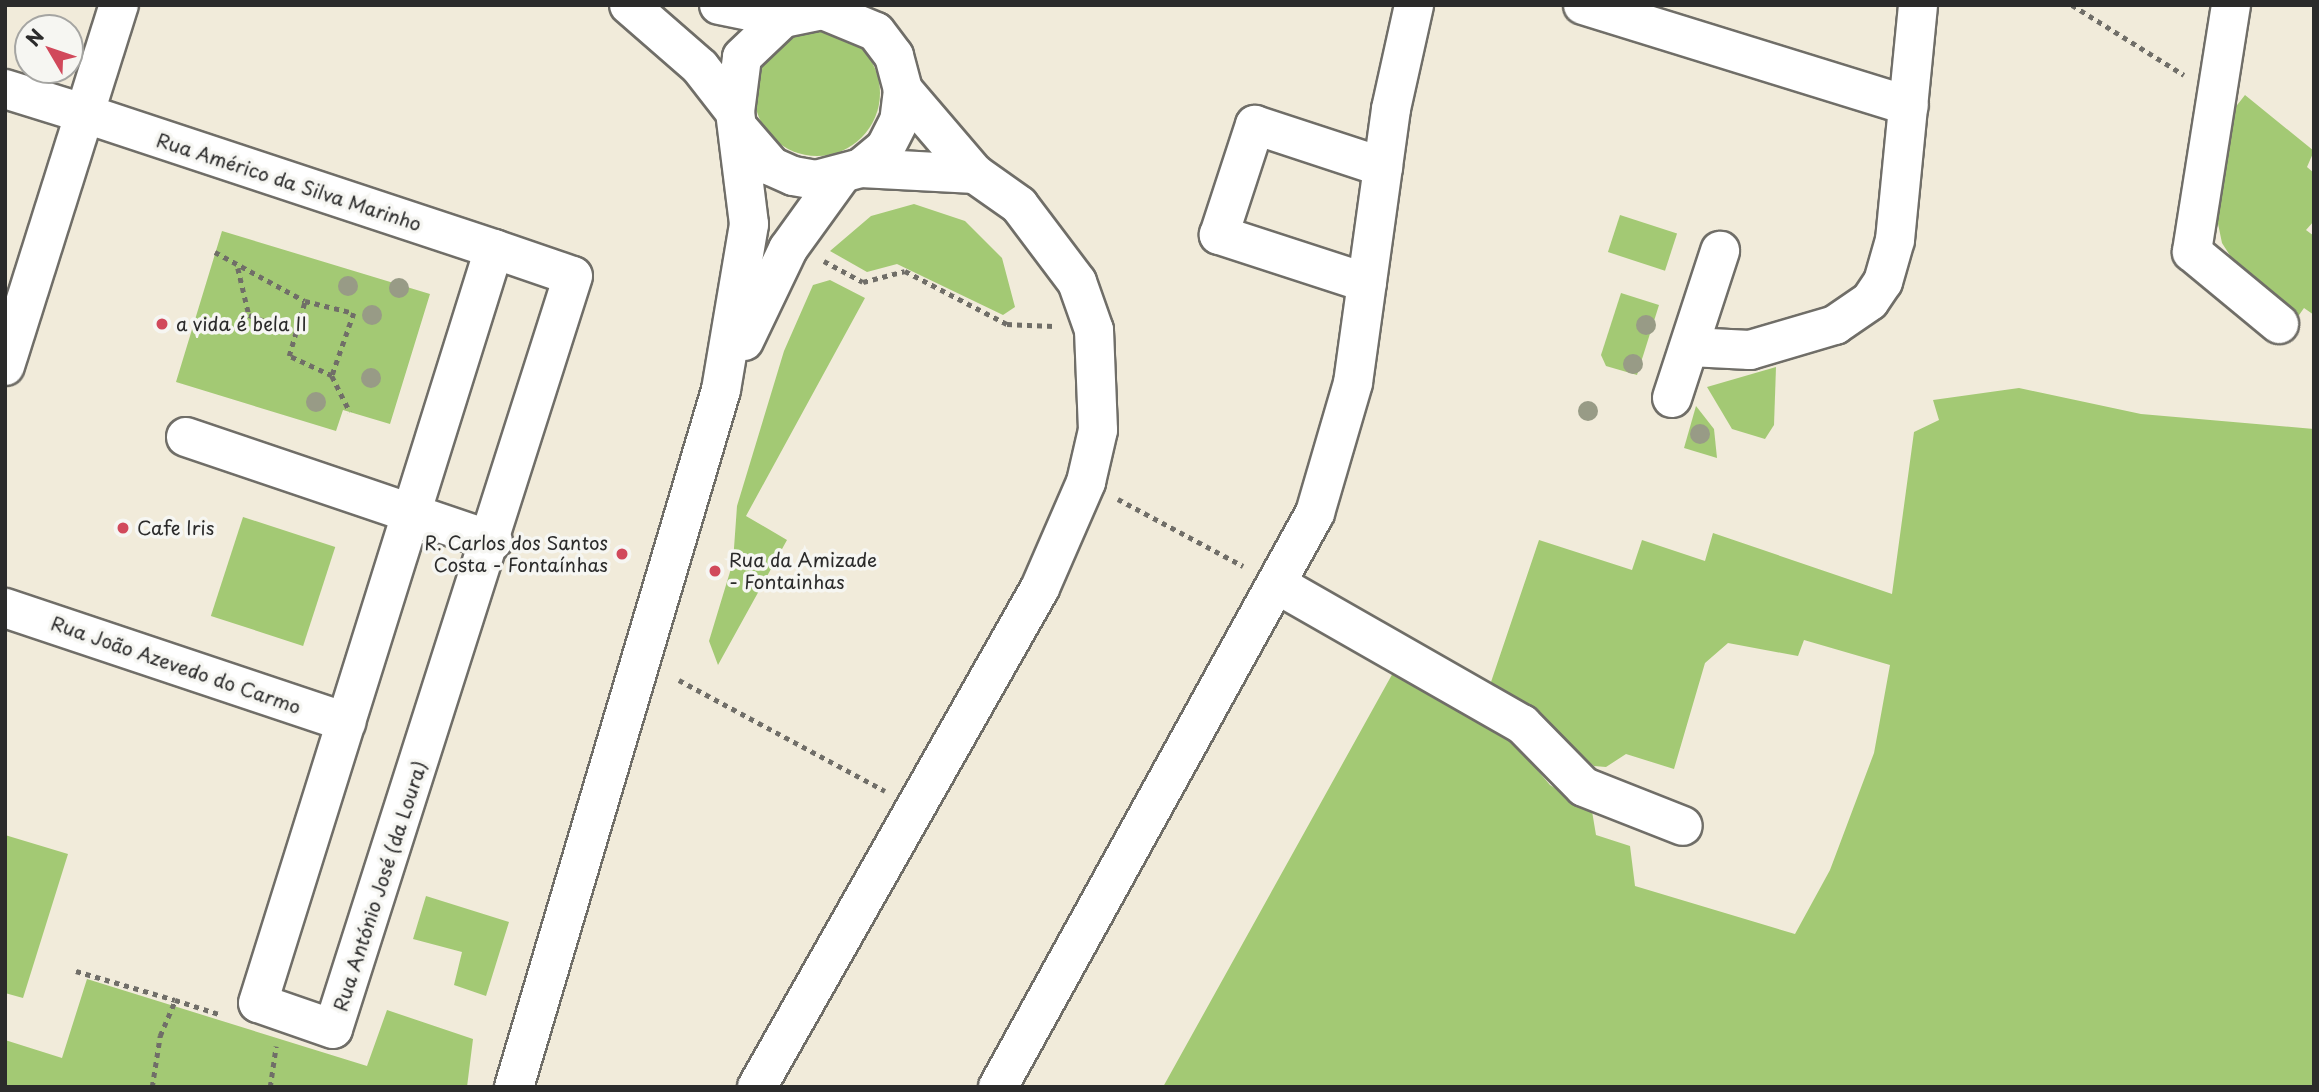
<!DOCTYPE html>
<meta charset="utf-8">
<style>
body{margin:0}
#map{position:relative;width:2319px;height:1092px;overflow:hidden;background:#f1ebda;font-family:"Playpen Sans",sans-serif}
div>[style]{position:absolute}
.green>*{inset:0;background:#a3c974;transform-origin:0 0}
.round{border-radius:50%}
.path>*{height:4.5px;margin-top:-2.25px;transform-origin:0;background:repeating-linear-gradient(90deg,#706e68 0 5px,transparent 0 10px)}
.roads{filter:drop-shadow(2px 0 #706e68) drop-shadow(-2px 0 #706e68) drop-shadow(0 2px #706e68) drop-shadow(0 -2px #706e68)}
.minor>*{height:38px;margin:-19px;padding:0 19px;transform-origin:19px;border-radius:19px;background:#fff}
.major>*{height:38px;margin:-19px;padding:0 19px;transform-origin:19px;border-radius:19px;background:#fff}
.trees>*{width:20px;height:20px;margin:-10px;border-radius:50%;background:#989b86}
.dots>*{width:19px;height:19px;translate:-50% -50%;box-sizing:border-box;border:4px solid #f6f6f2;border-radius:50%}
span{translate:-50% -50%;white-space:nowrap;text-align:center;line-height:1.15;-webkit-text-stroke:7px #f6f6f2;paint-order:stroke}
.street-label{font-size:19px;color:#2b2b2b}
.poi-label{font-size:19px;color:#2b2b2b}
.left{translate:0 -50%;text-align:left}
.right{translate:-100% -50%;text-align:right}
.frame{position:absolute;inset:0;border:7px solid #2b2b2b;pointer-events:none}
.north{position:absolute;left:14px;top:14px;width:70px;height:70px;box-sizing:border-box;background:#f6f6f2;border:2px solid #a5a5a2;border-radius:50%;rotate:309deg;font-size:19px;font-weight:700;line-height:28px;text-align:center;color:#2b2b2b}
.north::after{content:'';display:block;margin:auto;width:24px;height:32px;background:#d1495b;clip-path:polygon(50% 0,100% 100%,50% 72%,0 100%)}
</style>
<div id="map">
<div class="green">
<div class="round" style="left:754px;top:30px;width:126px;height:126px"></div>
<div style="clip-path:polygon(2245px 95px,2314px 151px,2307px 167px,2314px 173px,2314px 221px,2306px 230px,2314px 236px,2314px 315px,2304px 308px,2297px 318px,2238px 268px,2222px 243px,2216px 214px,2234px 109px)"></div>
<div style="clip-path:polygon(914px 204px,965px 221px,1002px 258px,1015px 307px,1003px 315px,897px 264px,867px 272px,830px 251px,871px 216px)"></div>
<div style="left:1620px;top:215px;width:60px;height:39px;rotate:18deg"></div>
<div style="clip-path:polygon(222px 231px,430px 294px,390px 424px,343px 410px,336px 431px,176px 382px)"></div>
<div style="clip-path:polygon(830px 280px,865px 298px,746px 516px,787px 540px,718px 665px,709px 641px,733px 562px,737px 506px,784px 351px,813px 285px)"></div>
<div style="clip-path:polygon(1621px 293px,1659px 305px,1637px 375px,1606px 366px,1601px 355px)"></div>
<div style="clip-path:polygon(1776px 367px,1774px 425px,1765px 439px,1732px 429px,1707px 387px)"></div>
<div style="clip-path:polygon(2019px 388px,2141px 414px,2314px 429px,2314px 1087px,1163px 1087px,1394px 671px,1511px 739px,1550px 785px,1592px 811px,1596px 835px,1630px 846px,1635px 886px,1795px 934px,1830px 870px,1874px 753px,1890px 665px,1804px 640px,1798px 656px,1728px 643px,1705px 663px,1674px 769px,1626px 754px,1606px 767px,1594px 766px,1491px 682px,1539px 540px,1632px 570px,1642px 540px,1705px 561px,1713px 533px,1892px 594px,1914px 432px,1939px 420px,1933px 400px)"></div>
<div style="clip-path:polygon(1696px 406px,1714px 429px,1717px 458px,1684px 448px)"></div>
<div style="left:243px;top:517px;width:97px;height:104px;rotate:18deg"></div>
<div style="clip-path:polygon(5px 835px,68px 854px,23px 998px,5px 993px)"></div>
<div style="clip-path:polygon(426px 896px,509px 922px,486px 996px,454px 985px,462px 952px,413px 939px)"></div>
<div style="clip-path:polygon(87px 979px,367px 1066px,387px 1010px,473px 1039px,467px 1087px,5px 1087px,5px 1040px,62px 1058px)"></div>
</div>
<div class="path">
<div style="left:2072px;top:5px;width:132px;rotate:32deg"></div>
<div style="left:215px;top:252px;width:102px;rotate:28.6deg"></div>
<div style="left:824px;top:261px;width:44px;rotate:28.3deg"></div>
<div style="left:863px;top:282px;width:43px;rotate:-14.7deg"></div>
<div style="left:905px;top:271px;width:115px;rotate:27.5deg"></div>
<div style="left:1007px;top:324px;width:47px;rotate:2.4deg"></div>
<div style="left:238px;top:268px;width:48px;rotate:76.8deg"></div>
<div style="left:249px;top:315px;width:50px;rotate:21deg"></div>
<div style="left:332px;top:376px;width:47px;rotate:-155.1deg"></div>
<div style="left:289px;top:356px;width:57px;rotate:-73.8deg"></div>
<div style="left:305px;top:301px;width:50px;rotate:13.8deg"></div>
<div style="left:354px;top:313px;width:67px;rotate:109.2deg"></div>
<div style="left:332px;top:376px;width:40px;rotate:63.4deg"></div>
<div style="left:1118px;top:499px;width:142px;rotate:28.2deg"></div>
<div style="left:679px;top:680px;width:234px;rotate:28.3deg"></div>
<div style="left:76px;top:971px;width:103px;rotate:16.3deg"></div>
<div style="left:152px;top:1087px;width:52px;rotate:-81.1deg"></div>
<div style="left:160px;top:1036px;width:39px;rotate:-67deg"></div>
<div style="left:175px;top:1000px;width:49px;rotate:17.7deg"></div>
<div style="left:270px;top:1087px;width:41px;rotate:-81.7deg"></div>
</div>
<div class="roads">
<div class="minor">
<div style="left:629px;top:5px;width:94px;rotate:41.1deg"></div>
<div style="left:700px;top:67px;width:57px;rotate:52.1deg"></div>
<div style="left:719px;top:5px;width:65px;rotate:11.5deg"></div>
<div style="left:1583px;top:5px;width:341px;rotate:17.2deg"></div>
<div style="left:2231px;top:5px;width:250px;rotate:99deg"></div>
<div style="left:2192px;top:252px;width:113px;rotate:39.6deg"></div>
<div style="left:5px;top:89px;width:85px;rotate:17.2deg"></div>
<div style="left:86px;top:114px;width:430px;rotate:18.3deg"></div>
<div style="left:494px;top:249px;width:83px;rotate:18.9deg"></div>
<div style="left:573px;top:276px;width:790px;rotate:107.68deg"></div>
<div style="left:333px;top:1029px;width:79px;rotate:-160.9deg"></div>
<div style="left:258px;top:1003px;width:790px;rotate:-72.62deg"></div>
<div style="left:861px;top:168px;width:114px;rotate:3deg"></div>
<div style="left:1367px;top:283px;width:156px;rotate:-162deg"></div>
<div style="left:1219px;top:235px;width:116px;rotate:-71.9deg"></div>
<div style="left:1255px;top:125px;width:135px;rotate:18.2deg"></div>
<div style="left:1690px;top:347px;width:60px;rotate:2.9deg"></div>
<div style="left:1750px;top:350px;width:89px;rotate:-16.4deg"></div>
<div style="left:1835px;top:325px;width:42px;rotate:-34.4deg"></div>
<div style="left:1870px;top:301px;width:23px;rotate:-56deg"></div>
<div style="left:1883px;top:282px;width:44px;rotate:-74.1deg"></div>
<div style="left:1895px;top:240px;width:236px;rotate:-84.4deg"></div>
<div style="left:5px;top:366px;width:379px;rotate:-72.5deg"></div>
<div style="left:1672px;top:398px;width:155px;rotate:-71.9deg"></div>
<div style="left:186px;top:437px;width:324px;rotate:18.7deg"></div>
<div style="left:1278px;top:585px;width:281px;rotate:29.7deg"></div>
<div style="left:1522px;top:724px;width:88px;rotate:45.5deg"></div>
<div style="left:1584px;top:787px;width:106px;rotate:21.5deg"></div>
<div style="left:5px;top:608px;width:360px;rotate:18.5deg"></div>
<div style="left:757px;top:1087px;width:574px;rotate:-60.44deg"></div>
<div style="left:1040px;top:588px;width:116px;rotate:-66.5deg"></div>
<div style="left:1086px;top:482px;width:53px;rotate:-77deg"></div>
<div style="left:1098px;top:430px;width:100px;rotate:-92.3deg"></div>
<div style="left:1094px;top:330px;width:51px;rotate:-109.5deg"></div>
<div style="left:1077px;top:282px;width:96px;rotate:-127deg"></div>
<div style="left:1019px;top:205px;width:54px;rotate:-144.8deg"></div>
<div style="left:975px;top:174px;width:111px;rotate:-130.6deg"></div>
<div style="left:998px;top:1087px;width:656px;rotate:-61.09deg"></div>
<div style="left:1315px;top:513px;width:135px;rotate:-73.7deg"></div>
<div style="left:1353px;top:383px;width:277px;rotate:-82.1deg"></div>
<div style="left:1391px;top:109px;width:107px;rotate:-77.5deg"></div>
</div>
<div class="major">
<div style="left:744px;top:341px;width:102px;rotate:-64.4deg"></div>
<div style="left:788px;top:249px;width:89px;rotate:-54.2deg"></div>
<div style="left:514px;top:1087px;width:727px;rotate:-73.46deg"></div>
<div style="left:721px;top:390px;width:168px;rotate:-80.4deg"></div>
<div style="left:749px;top:224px;width:113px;rotate:-97.1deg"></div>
<div style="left:735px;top:112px;width:55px;rotate:-82.7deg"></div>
<div style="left:742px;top:57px;width:57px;rotate:-43.6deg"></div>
<div style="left:783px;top:18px;width:41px;rotate:-11.3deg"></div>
<div style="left:823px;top:10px;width:57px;rotate:22.5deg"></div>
<div style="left:876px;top:32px;width:30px;rotate:53deg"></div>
<div style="left:894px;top:56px;width:35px;rotate:75deg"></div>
<div style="left:903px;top:90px;width:31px;rotate:97deg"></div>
<div style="left:899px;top:121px;width:30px;rotate:117deg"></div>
<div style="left:885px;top:148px;width:31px;rotate:140deg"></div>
<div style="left:861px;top:168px;width:47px;rotate:165.1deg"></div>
<div style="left:816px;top:180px;width:23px;rotate:-170deg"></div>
<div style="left:793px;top:176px;width:24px;rotate:-156deg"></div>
<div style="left:771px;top:166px;width:48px;rotate:-130.7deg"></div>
</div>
</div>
<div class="trees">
<div style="left:348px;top:286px"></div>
<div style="left:399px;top:288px"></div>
<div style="left:372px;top:315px"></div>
<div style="left:1646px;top:325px"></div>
<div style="left:1633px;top:364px"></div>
<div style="left:371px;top:378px"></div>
<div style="left:316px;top:402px"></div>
<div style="left:1588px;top:411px"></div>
<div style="left:1700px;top:434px"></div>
</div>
<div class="dots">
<div style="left:162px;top:324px;background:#d1495b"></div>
<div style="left:123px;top:528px;background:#d1495b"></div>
<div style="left:622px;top:554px;background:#d1495b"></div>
<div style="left:715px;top:571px;background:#d1495b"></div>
</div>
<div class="street-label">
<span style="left:289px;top:182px;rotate:18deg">Rua Américo da Silva Marinho</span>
<span style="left:176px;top:665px;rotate:19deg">Rua João Azevedo do Carmo</span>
<span style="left:380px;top:886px;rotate:-72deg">Rua António José (da Loura)</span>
</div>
<div class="poi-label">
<span class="left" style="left:176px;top:324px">a vida é bela II</span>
<span class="left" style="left:137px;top:528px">Cafe Iris</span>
<span class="right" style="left:608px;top:554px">R. Carlos dos Santos<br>Costa - Fontaínhas</span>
<span class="left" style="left:729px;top:571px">Rua da Amizade<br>- Fontainhas</span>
</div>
<div class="frame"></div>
<div class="north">N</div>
</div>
